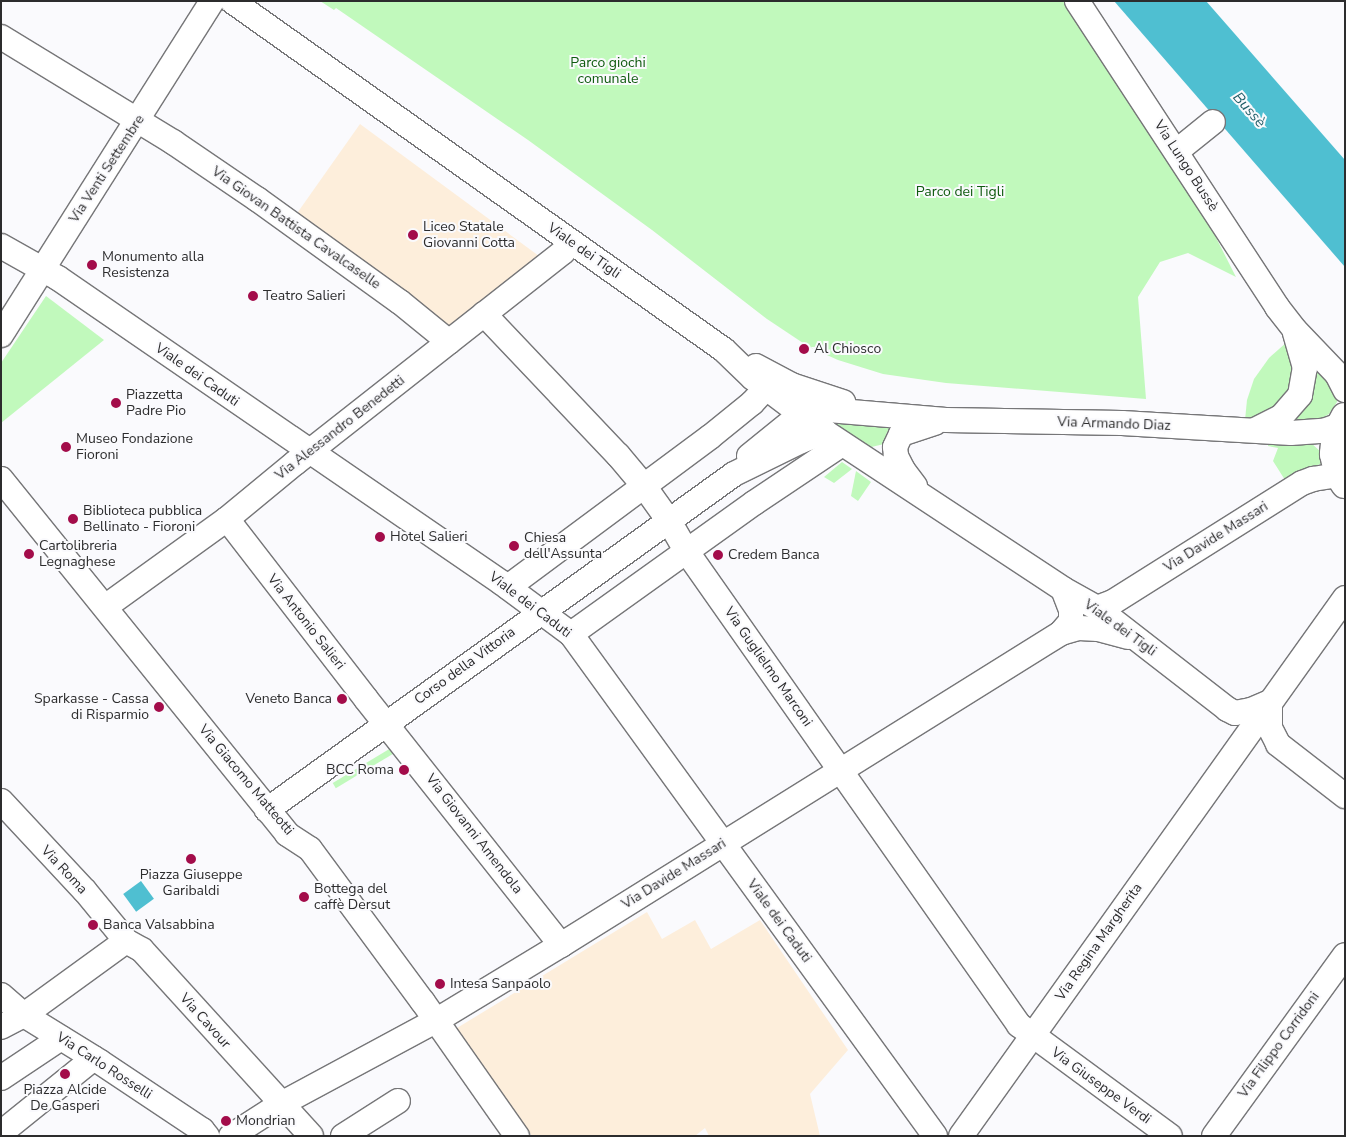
<!DOCTYPE html>
<meta charset="utf-8">
<style>
body{margin:0}
#map{position:relative;width:1346px;height:1137px;overflow:hidden;background:#fafafd;font-family:"Nunito Sans",sans-serif}
div>[style]{position:absolute}
.education>*{inset:0;background:#fdeedb}
.green>*{inset:0;background:#c1f9bc;transform-origin:0 0}
.water>*{inset:0;background:#4fbfd1;transform-origin:0 0}
.roads{filter:drop-shadow(1px 0 #767678) drop-shadow(-1px 0 #767678) drop-shadow(0 1px #767678) drop-shadow(0 -1px #767678)}
.minor>*{height:24px;margin:-12px;padding:0 12px;transform-origin:12px;border-radius:12px;background:#fff}
.major>*{height:28px;margin:-14px;padding:0 14px;transform-origin:14px;border-radius:14px;background:#fff}
.dots>*{width:14px;height:14px;translate:-50% -50%;box-sizing:border-box;border:2px solid #fafafd;border-radius:50%}
span{translate:-50% -50%;white-space:nowrap;text-align:center;line-height:1.15;-webkit-text-stroke:4px #fafafd;paint-order:stroke}
.park-label{font-size:14px;color:#0f5b0f}
.street-label{font-size:14px;color:#2c2c2d}
.poi-label{font-size:14px;color:#2c2c2d}
.left{translate:0 -50%;text-align:left}
.right{translate:-100% -50%;text-align:right}
.water-label{font-size:15px;color:#1f5d67;font-style:italic}
.frame{position:absolute;inset:0;border:2px solid #2c2c2d;pointer-events:none}
</style>
<div id="map">
<div class="education">
<div style="clip-path:polygon(360px 124px,539px 256px,448px 327px,293px 219px)"></div>
<div style="clip-path:polygon(647px 912px,662px 939px,695px 920px,711px 949px,760px 920px,848px 1050px,810px 1094px,820px 1136px,709px 1136px,705px 1128px,695px 1136px,532px 1136px,457px 1028px)"></div>
</div>
<div class="green">
<div style="clip-path:polygon(320px 1px,1064px 1px,1199px 204px,1236px 277px,1188px 253px,1160px 262px,1138px 297px,1146px 399px,946px 383px,883px 374px,838px 360px,809px 347px,767px 319px,652px 230px,528px 140px,336px 8px,334px 10px)"></div>
<div style="clip-path:polygon(46px 296px,104px 340px,1px 423px,1px 363px)"></div>
<div style="clip-path:polygon(1287px 342px,1298px 378px,1272px 416px,1245px 420px,1247px 400px,1254px 379px,1269px 358px)"></div>
<div style="clip-path:polygon(1314px 363px,1339px 396px,1337px 402px,1329px 414px,1322px 418px,1314px 421px,1288px 422px)"></div>
<div style="clip-path:polygon(818px 415px,908px 422px,887px 432px,884px 444px,863px 449px)"></div>
<div style="clip-path:polygon(1268px 443px,1311px 443px,1321px 452px,1322px 463px,1285px 480px,1273px 461px,1278px 448px,1268px 446px)"></div>
<div style="clip-path:polygon(842px 462px,852px 469px,834px 483px,824px 477px)"></div>
<div style="clip-path:polygon(856px 471px,871px 482px,858px 501px,851px 496px)"></div>
<div style="left:391px;top:748px;width:6px;height:68px;rotate:59deg"></div>
</div>
<div class="water">
<div style="clip-path:polygon(1114px 1px,1206px 1px,1345px 160px,1345px 267px)"></div>
<div style="left:141px;top:881px;width:22px;height:22px;rotate:54deg"></div>
</div>
<div class="roads">
<div class="minor">
<div style="left:232px;top:1px;width:603px;rotate:35.35deg"></div>
<div style="left:724px;top:350px;width:40px;rotate:44deg"></div>
<div style="left:753px;top:378px;width:90px;rotate:36.9deg"></div>
<div style="left:825px;top:432px;width:285px;rotate:33.4deg"></div>
<div style="left:1063px;top:589px;width:39px;rotate:29deg"></div>
<div style="left:1097px;top:608px;width:165px;rotate:37.8deg"></div>
<div style="left:1227px;top:709px;width:9px;rotate:27deg"></div>
<div style="left:1235px;top:713px;width:16px;rotate:-11deg"></div>
<div style="left:1251px;top:710px;width:21px;rotate:-23deg"></div>
<div style="left:1077px;top:1px;width:366px;rotate:56.8deg"></div>
<div style="left:1277px;top:307px;width:29px;rotate:52deg"></div>
<div style="left:1295px;top:330px;width:61px;rotate:46.3deg"></div>
<div style="left:1337px;top:374px;width:18px;rotate:63deg"></div>
<div style="left:1px;top:37px;width:202px;rotate:31.4deg"></div>
<div style="left:173px;top:142px;width:102px;rotate:34.2deg"></div>
<div style="left:257px;top:199px;width:176px;rotate:35.8deg"></div>
<div style="left:400px;top:302px;width:63px;rotate:39.2deg"></div>
<div style="left:1177px;top:151px;width:46px;rotate:-38.9deg"></div>
<div style="left:1px;top:246px;width:65px;rotate:29.3deg"></div>
<div style="left:58px;top:278px;width:539px;rotate:34.49deg"></div>
<div style="left:502px;top:583px;width:86px;rotate:36.5deg"></div>
<div style="left:571px;top:634px;width:620px;rotate:54.05deg"></div>
<div style="left:484px;top:314px;width:195px;rotate:46.5deg"></div>
<div style="left:618px;top:455px;width:40px;rotate:50deg"></div>
<div style="left:644px;top:486px;width:43px;rotate:54.5deg"></div>
<div style="left:669px;top:521px;width:36px;rotate:60deg"></div>
<div style="left:687px;top:552px;width:578px;rotate:54.93deg"></div>
<div style="left:1019px;top:1025px;width:187px;rotate:36.3deg"></div>
<div style="left:1px;top:335px;width:395px;rotate:-57.7deg"></div>
<div style="left:756px;top:366px;width:40px;rotate:28deg"></div>
<div style="left:791px;top:385px;width:55px;rotate:18.1deg"></div>
<div style="left:1255px;top:430px;width:29px;rotate:-27deg"></div>
<div style="left:1281px;top:417px;width:29px;rotate:-49deg"></div>
<div style="left:1300px;top:395px;width:27px;rotate:-80deg"></div>
<div style="left:1305px;top:368px;width:37px;rotate:-106deg"></div>
<div style="left:749px;top:456px;width:67px;rotate:-38.9deg"></div>
<div style="left:801px;top:414px;width:7px;rotate:-34deg"></div>
<div style="left:807px;top:410px;width:9px;rotate:-6deg"></div>
<div style="left:816px;top:409px;width:130px;rotate:4.8deg"></div>
<div style="left:946px;top:420px;width:176px;rotate:1deg"></div>
<div style="left:1122px;top:423px;width:169px;rotate:3.4deg"></div>
<div style="left:1291px;top:433px;width:32px;rotate:-4deg"></div>
<div style="left:1323px;top:431px;width:18px;rotate:-19deg"></div>
<div style="left:1px;top:479px;width:456px;rotate:51.1deg"></div>
<div style="left:287px;top:834px;width:27px;rotate:33deg"></div>
<div style="left:310px;top:849px;width:190px;rotate:53.6deg"></div>
<div style="left:423px;top:1002px;width:164px;rotate:55deg"></div>
<div style="left:915px;top:486px;width:20px;rotate:-127deg"></div>
<div style="left:903px;top:470px;width:16px;rotate:-117deg"></div>
<div style="left:896px;top:456px;width:9px;rotate:-96deg"></div>
<div style="left:895px;top:447px;width:14px;rotate:-65deg"></div>
<div style="left:901px;top:434px;width:35px;rotate:-18deg"></div>
<div style="left:227px;top:519px;width:227px;rotate:52.3deg"></div>
<div style="left:366px;top:699px;width:314px;rotate:51.6deg"></div>
<div style="left:508px;top:587px;width:252px;rotate:-36.6deg"></div>
<div style="left:710px;top:437px;width:54px;rotate:-39deg"></div>
<div style="left:752px;top:403px;width:21px;rotate:-47deg"></div>
<div style="left:105px;top:607px;width:150px;rotate:-35.8deg"></div>
<div style="left:227px;top:519px;width:88px;rotate:-39.5deg"></div>
<div style="left:295px;top:463px;width:341px;rotate:-38.2deg"></div>
<div style="left:563px;top:252px;width:13px;rotate:-51deg"></div>
<div style="left:1097px;top:608px;width:17px;rotate:-21deg"></div>
<div style="left:1113px;top:602px;width:223px;rotate:-32.2deg"></div>
<div style="left:1302px;top:483px;width:12px;rotate:-20deg"></div>
<div style="left:1313px;top:479px;width:26px;rotate:-9deg"></div>
<div style="left:1061px;top:633px;width:19px;rotate:-16deg"></div>
<div style="left:1079px;top:628px;width:19px;rotate:3deg"></div>
<div style="left:1098px;top:629px;width:31px;rotate:15deg"></div>
<div style="left:571px;top:634px;width:225px;rotate:-35.6deg"></div>
<div style="left:754px;top:503px;width:106px;rotate:-33.8deg"></div>
<div style="left:1270px;top:702px;width:26px;rotate:90deg"></div>
<div style="left:1270px;top:728px;width:18px;rotate:63deg"></div>
<div style="left:1278px;top:744px;width:85px;rotate:37.8deg"></div>
<div style="left:1px;top:801px;width:123px;rotate:47deg"></div>
<div style="left:85px;top:891px;width:65px;rotate:50.6deg"></div>
<div style="left:126px;top:941px;width:18px;rotate:29deg"></div>
<div style="left:142px;top:950px;width:251px;rotate:47.7deg"></div>
<div style="left:267px;top:810px;width:575px;rotate:-35.73deg"></div>
<div style="left:734px;top:474px;width:75px;rotate:-26.2deg"></div>
<div style="left:801px;top:441px;width:26px;rotate:-21deg"></div>
<div style="left:1px;top:995px;width:30px;rotate:41deg"></div>
<div style="left:24px;top:1015px;width:89px;rotate:31.7deg"></div>
<div style="left:100px;top:1062px;width:123px;rotate:33.7deg"></div>
<div style="left:202px;top:1130px;width:8px;rotate:50deg"></div>
<div style="left:1px;top:1027px;width:26px;rotate:-28deg"></div>
<div style="left:24px;top:1015px;width:126px;rotate:-36deg"></div>
<div style="left:1px;top:1078px;width:72px;rotate:-33.7deg"></div>
<div style="left:1px;top:1133px;width:119px;rotate:-38.9deg"></div>
<div style="left:231px;top:1136px;width:59px;rotate:-32.6deg"></div>
<div style="left:281px;top:1104px;width:177px;rotate:-28.3deg"></div>
<div style="left:437px;top:1020px;width:145px;rotate:-31.2deg"></div>
<div style="left:561px;top:945px;width:589px;rotate:-31.96deg"></div>
<div style="left:1061px;top:633px;width:16px;rotate:-50deg"></div>
<div style="left:1071px;top:621px;width:11px;rotate:-90deg"></div>
<div style="left:1071px;top:610px;width:22px;rotate:-111deg"></div>
<div style="left:343px;top:1136px;width:65px;rotate:-32.5deg"></div>
<div style="left:961px;top:1136px;width:661px;rotate:-54.48deg"></div>
<div style="left:1214px;top:1136px;width:223px;rotate:-54.1deg"></div>
</div>
<div class="major">
<div style="left:1345px;top:417px;width:19px;rotate:118deg"></div>
<div style="left:1336px;top:434px;width:20px;rotate:96deg"></div>
<div style="left:1334px;top:454px;width:22px;rotate:77deg"></div>
<div style="left:1339px;top:475px;width:11px;rotate:56deg"></div>
</div>
</div>
<div class="dots">
<div style="left:413px;top:235px;background:#a30c4a"></div>
<div style="left:92px;top:265px;background:#a30c4a"></div>
<div style="left:253px;top:296px;background:#a30c4a"></div>
<div style="left:804px;top:349px;background:#a30c4a"></div>
<div style="left:116px;top:403px;background:#a30c4a"></div>
<div style="left:66px;top:447px;background:#a30c4a"></div>
<div style="left:73px;top:519px;background:#a30c4a"></div>
<div style="left:380px;top:537px;background:#a30c4a"></div>
<div style="left:514px;top:546px;background:#a30c4a"></div>
<div style="left:29px;top:554px;background:#a30c4a"></div>
<div style="left:718px;top:555px;background:#a30c4a"></div>
<div style="left:342px;top:699px;background:#a30c4a"></div>
<div style="left:159px;top:707px;background:#a30c4a"></div>
<div style="left:404px;top:770px;background:#a30c4a"></div>
<div style="left:191px;top:859px;background:#a30c4a"></div>
<div style="left:304px;top:897px;background:#a30c4a"></div>
<div style="left:93px;top:925px;background:#a30c4a"></div>
<div style="left:440px;top:984px;background:#a30c4a"></div>
<div style="left:65px;top:1074px;background:#a30c4a"></div>
<div style="left:226px;top:1121px;background:#a30c4a"></div>
</div>
<div class="park-label">
<span style="left:608px;top:71px">Parco giochi<br>comunale</span>
<span style="left:960px;top:192px">Parco dei Tigli</span>
</div>
<div class="street-label">
<span style="left:1186px;top:166px;rotate:57deg">Via Lungo Bussè</span>
<span style="left:107px;top:169px;rotate:-57deg">Via Venti Settembre</span>
<span style="left:296px;top:228px;rotate:35deg">Via Giovan Battista Cavalcaselle</span>
<span style="left:584px;top:251px;rotate:35deg">Viale dei Tigli</span>
<span style="left:197px;top:375px;rotate:35deg">Viale dei Caduti</span>
<span style="left:1114px;top:424px;rotate:2deg">Via Armando Diaz</span>
<span style="left:340px;top:428px;rotate:-38deg">Via Alessandro Benedetti</span>
<span style="left:1216px;top:537px;rotate:-32deg">Via Davide Massari</span>
<span style="left:530px;top:605px;rotate:37deg">Viale dei Caduti</span>
<span style="left:306px;top:622px;rotate:52deg">Via Antonio Salieri</span>
<span style="left:1120px;top:628px;rotate:36deg">Viale dei Tigli</span>
<span style="left:465px;top:666px;rotate:-36deg">Corso della Vittoria</span>
<span style="left:768px;top:667px;rotate:55deg">Via Guglielmo Marconi</span>
<span style="left:246px;top:780px;rotate:50deg">Via Giacomo Matteotti</span>
<span style="left:474px;top:834px;rotate:52deg">Via Giovanni Amendola</span>
<span style="left:64px;top:870px;rotate:47deg">Via Roma</span>
<span style="left:674px;top:874px;rotate:-32deg">Via Davide Massari</span>
<span style="left:779px;top:921px;rotate:54deg">Viale dei Caduti</span>
<span style="left:1099px;top:942px;rotate:-55deg">Via Regina Margherita</span>
<span style="left:205px;top:1021px;rotate:48deg">Via Cavour</span>
<span style="left:1279px;top:1045px;rotate:-54deg">Via Filippo Corridoni</span>
<span style="left:104px;top:1066px;rotate:33deg">Via Carlo Rosselli</span>
<span style="left:1101px;top:1086px;rotate:36deg">Via Giuseppe Verdi</span>
</div>
<div class="poi-label">
<span class="left" style="left:423px;top:235px">Liceo Statale<br>Giovanni Cotta</span>
<span class="left" style="left:102px;top:265px">Monumento alla<br>Resistenza</span>
<span class="left" style="left:263px;top:296px">Teatro Salieri</span>
<span class="left" style="left:814px;top:349px">Al Chiosco</span>
<span class="left" style="left:126px;top:403px">Piazzetta<br>Padre Pio</span>
<span class="left" style="left:76px;top:447px">Museo Fondazione<br>Fioroni</span>
<span class="left" style="left:83px;top:519px">Biblioteca pubblica<br>Bellinato - Fioroni</span>
<span class="left" style="left:390px;top:537px">Hotel Salieri</span>
<span class="left" style="left:524px;top:546px">Chiesa<br>dell'Assunta</span>
<span class="left" style="left:39px;top:554px">Cartolibreria<br>Legnaghese</span>
<span class="left" style="left:728px;top:555px">Credem Banca</span>
<span class="right" style="left:149px;top:707px">Sparkasse - Cassa<br>di Risparmio</span>
<span class="right" style="left:332px;top:699px">Veneto Banca</span>
<span class="right" style="left:394px;top:770px">BCC Roma</span>
<span style="left:191px;top:883px">Piazza Giuseppe<br>Garibaldi</span>
<span class="left" style="left:314px;top:897px">Bottega del<br>caffè Dersut</span>
<span class="left" style="left:103px;top:925px">Banca Valsabbina</span>
<span class="left" style="left:450px;top:984px">Intesa Sanpaolo</span>
<span style="left:65px;top:1098px">Piazza Alcide<br>De Gasperi</span>
<span class="left" style="left:236px;top:1121px">Mondrian</span>
</div>
<div class="water-label">
<span style="left:1249px;top:110px;rotate:49deg">Bussè</span>
</div>
<div class="frame"></div>
</div>
